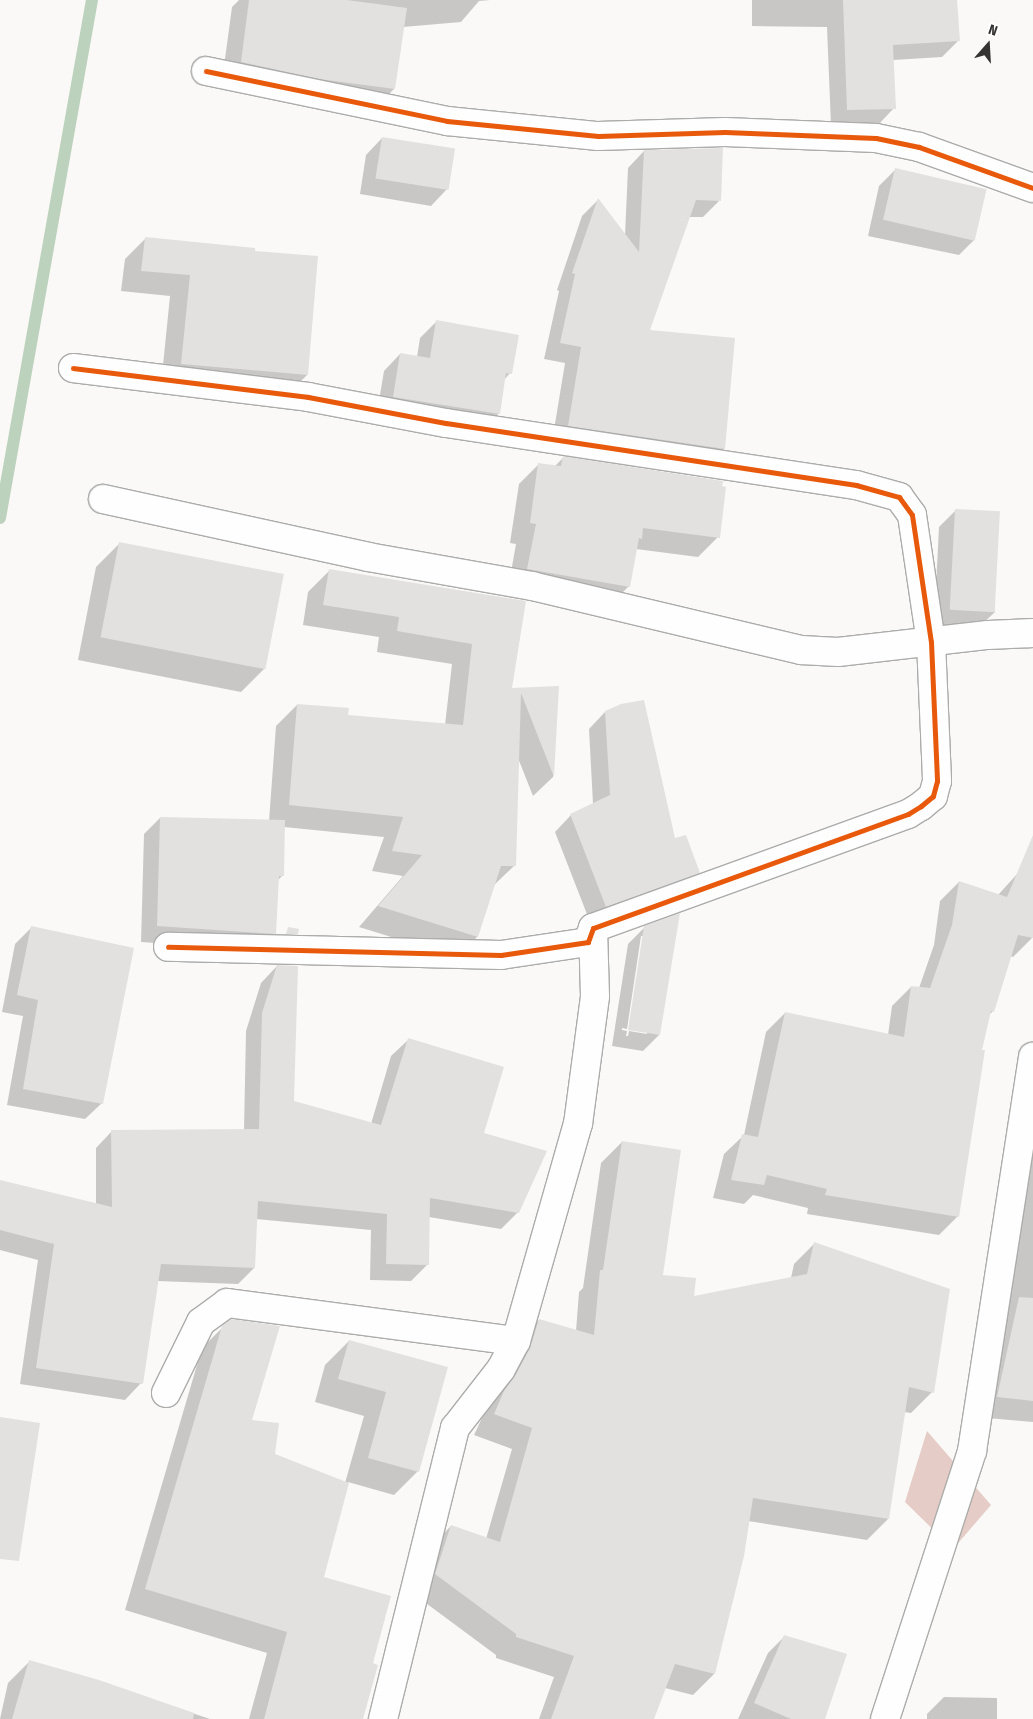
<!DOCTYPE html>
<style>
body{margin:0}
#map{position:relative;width:1033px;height:1719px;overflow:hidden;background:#faf9f7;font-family:"Fira Sans Condensed",sans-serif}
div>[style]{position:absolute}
.forest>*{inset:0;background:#e5ccc6}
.shadow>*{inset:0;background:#0003}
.stream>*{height:12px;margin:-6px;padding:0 6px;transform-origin:6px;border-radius:6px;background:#bdd2bd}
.building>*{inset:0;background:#e2e1df;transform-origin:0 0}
.roads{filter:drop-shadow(1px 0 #acacab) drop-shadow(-1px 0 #acacab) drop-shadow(0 1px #acacab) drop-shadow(0 -1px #acacab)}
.minor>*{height:28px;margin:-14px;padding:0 14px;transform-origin:14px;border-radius:14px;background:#fefefe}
.cycleway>*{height:5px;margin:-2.5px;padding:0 2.5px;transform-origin:2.5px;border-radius:2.5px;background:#e8590c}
span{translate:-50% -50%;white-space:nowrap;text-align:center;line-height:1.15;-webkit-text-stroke:5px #fff;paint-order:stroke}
.north{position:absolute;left:963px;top:20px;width:50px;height:50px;-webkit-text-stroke:4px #fff;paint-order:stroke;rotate:19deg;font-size:14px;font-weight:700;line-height:20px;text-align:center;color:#343332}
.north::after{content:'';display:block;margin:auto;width:18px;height:22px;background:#343332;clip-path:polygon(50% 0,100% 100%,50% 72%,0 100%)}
</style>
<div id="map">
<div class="forest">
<div style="clip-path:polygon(927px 1431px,991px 1505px,953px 1549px,905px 1502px)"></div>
</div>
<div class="shadow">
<div style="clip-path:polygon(239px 0,490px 0,479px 1px,461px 22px,403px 27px,394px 89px,375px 108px,222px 81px,232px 7px)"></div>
<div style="clip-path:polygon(752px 0,956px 0,959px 40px,942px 57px,893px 60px,894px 108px,878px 125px,831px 126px,827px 27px,752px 26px)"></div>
<div style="clip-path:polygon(382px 138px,447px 189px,431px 206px,360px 194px,366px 155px)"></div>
<div style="clip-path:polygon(644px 151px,719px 201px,703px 217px,689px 217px,648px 331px,733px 339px,724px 449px,708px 465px,552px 442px,565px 363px,544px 359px,559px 291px,557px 290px,582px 216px,598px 200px,625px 235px,628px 168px)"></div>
<div style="clip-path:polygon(895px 170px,975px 239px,959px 255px,868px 236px,879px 186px)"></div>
<div style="clip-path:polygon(146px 238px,254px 250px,307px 375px,286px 396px,161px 385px,170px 296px,121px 291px,125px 259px)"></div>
<div style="clip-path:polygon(437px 321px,510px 373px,504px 380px,499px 413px,482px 430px,377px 413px,384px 371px,400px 354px,417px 357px,420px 338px)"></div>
<div style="clip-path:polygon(563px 458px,718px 537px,698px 557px,636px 549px,629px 586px,609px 606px,508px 589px,516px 544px,510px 543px,519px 484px,539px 464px,555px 466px)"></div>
<div style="clip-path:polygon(955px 511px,995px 612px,978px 628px,934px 626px,939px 527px)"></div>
<div style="clip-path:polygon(119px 544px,265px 668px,241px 692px,78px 660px,96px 567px)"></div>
<div style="clip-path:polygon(329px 571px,525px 602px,511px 689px,557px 687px,553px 777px,533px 796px,518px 758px,515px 865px,493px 886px,477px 937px,456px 957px,359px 927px,403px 876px,372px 871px,384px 837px,284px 827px,283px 875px,277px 881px,274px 933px,258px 950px,141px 942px,144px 834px,160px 818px,269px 821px,276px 726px,297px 705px,347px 716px,445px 725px,452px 664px,377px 652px,379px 637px,303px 625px,308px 592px)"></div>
<div style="clip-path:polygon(605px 712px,674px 840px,699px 872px,682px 889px,590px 922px,555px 832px,571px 815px,593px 804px,589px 729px)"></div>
<div style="clip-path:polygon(1018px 873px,1033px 880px,1033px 932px,1032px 938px,1013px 957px,1010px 956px,993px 1011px,989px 1015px,981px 1050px,958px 1216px,939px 1235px,807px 1214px,808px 1208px,753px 1195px,744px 1204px,713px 1198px,724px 1154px,744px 1135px,766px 1032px,785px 1013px,888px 1035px,892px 1006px,911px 987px,919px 988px,934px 945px,940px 901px,959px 882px,998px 895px)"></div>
<div style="clip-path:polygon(32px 927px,102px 1103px,85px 1119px,7px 1105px,23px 1016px,2px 1012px,15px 944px)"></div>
<div style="clip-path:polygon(evenodd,645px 927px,659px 1035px,643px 1051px,612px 1046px,628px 944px,645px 927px,641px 936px,644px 936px,647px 1034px,629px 1031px,628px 1036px,626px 1036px,627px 1031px,622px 1030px,622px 1028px,627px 1029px,641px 936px)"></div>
<div style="clip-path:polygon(277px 966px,293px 1102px,371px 1124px,391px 1056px,408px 1040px,483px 1133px,518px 1212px,501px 1229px,429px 1217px,428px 1264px,411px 1281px,370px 1280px,371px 1230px,256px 1219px,254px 1268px,238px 1284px,157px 1281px,141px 1383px,125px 1400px,20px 1384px,38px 1260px,0 1250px,0 1185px,96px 1205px,96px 1148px,112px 1131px,244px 1130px,246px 1031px,261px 983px)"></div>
<div style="clip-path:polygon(1033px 1080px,1033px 1422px,977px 1417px)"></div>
<div style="clip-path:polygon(622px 1142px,661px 1276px,693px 1298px,791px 1278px,794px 1264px,815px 1243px,932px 1392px,911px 1413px,904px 1412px,888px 1519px,867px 1540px,748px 1521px,742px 1556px,714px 1674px,693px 1695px,665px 1688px,653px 1719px,539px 1719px,554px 1677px,496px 1658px,496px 1655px,415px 1595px,430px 1547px,451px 1526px,486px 1539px,512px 1449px,474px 1435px,518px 1341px,539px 1320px,576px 1331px,579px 1292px,583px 1288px,601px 1163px)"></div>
<div style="clip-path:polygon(223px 1327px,250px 1421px,274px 1454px,345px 1483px,364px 1416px,315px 1402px,325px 1365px,349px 1341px,447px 1368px,418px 1471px,394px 1495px,348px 1482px,322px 1578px,362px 1719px,249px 1719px,267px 1653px,125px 1610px,202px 1348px)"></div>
<div style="clip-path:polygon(785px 1636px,824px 1719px,738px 1719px,768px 1653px)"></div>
<div style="clip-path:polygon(29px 1662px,99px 1682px,210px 1719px,0 1719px,8px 1683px)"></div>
<div style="clip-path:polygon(944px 1697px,997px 1698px,997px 1719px,927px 1719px,927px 1714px)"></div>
</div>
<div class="stream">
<div style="left:0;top:518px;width:526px;rotate:-79.93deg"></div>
</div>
<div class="building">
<div style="clip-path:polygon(249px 0,347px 0,407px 8px,395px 89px,319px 79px,241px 62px)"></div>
<div style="clip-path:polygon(843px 0,957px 0,960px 41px,893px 45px,896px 109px,847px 110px)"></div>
<div style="left:382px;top:137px;width:74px;height:42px;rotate:9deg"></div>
<div style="clip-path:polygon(723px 148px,721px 201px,696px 200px,650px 330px,735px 338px,725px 449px,568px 426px,581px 347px,560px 343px,575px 274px,572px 273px,598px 198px,639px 252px,644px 150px)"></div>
<div style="left:895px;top:168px;width:94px;height:53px;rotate:13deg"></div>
<div style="clip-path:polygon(145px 237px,255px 248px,255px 251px,318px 256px,308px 375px,181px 364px,190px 275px,141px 271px)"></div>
<div style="clip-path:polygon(436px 320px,519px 335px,512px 374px,506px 373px,500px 414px,393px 397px,400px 353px,430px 358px)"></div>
<div style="clip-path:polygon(563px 456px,723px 481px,722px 486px,726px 487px,720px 538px,643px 528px,642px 539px,639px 538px,630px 587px,527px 569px,536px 524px,530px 523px,538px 463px,561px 466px)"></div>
<div style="left:955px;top:509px;width:45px;height:101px;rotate:3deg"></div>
<div style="left:119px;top:542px;width:168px;height:97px;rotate:11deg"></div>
<div style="clip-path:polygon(329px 569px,526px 601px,512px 688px,559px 686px,554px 777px,521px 693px,516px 866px,501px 866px,478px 937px,378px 906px,422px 855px,392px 851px,403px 817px,289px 805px,297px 704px,349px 708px,348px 715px,463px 725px,472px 644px,397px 631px,399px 617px,323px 605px)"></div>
<div style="clip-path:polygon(644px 700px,675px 838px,686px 835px,700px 873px,606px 907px,570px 814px,610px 795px,605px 711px,621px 704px)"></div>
<div style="clip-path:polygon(160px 817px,285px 820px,284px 876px,279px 876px,276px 934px,157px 926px)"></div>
<div style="clip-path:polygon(1033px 835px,1033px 938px,1018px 935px,994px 1012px,991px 1011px,982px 1050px,985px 1050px,959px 1217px,825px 1195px,827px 1189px,767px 1175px,764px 1185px,731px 1180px,742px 1134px,758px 1137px,785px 1012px,904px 1037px,911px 986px,930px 988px,952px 925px,959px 881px,1007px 897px)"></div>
<div style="clip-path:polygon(680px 913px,660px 1035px,628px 1030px,644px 926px)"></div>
<div style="clip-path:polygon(31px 926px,134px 948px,103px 1104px,23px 1089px,38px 1000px,17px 995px)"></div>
<div style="clip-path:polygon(288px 927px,299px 929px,298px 934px,286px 934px)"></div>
<div style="clip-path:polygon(277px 965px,298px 966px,294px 1101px,381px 1125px,408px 1038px,504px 1067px,484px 1133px,547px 1151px,519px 1213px,430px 1198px,429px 1265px,386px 1264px,387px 1214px,258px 1201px,255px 1268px,161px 1264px,143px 1384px,36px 1368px,54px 1244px,0 1230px,0 1180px,112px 1207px,111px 1130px,259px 1129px,262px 1013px)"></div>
<div style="clip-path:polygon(622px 1141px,681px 1150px,663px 1275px,696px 1278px,694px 1296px,807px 1274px,814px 1242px,950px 1289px,934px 1393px,909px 1387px,889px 1519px,753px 1498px,744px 1556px,715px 1674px,675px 1664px,654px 1719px,551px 1719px,574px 1656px,516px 1637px,516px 1634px,435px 1574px,451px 1525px,500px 1542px,532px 1428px,494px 1414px,504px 1391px,515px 1376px,530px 1348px,539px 1319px,594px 1335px,600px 1270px,603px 1270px)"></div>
<div style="clip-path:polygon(1019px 1297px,1033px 1298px,1033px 1401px,997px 1397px)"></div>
<div style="clip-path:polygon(231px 1319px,280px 1326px,252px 1420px,279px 1423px,275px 1454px,349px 1483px,324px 1577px,391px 1596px,373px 1663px,378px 1665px,363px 1719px,264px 1719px,287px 1632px,145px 1589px,222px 1326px)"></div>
<div style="clip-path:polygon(349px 1340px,448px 1367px,419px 1472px,368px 1458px,386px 1392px,338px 1379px)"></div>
<div style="clip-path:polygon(0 1417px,40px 1423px,19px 1561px,0 1559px)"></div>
<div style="clip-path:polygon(784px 1635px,847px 1654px,825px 1719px,791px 1719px,754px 1703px)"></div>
<div style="clip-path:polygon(29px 1660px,99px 1680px,194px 1713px,193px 1719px,12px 1719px)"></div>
</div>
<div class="roads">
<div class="minor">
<div style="left:206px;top:71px;width:246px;rotate:11.7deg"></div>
<div style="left:447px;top:121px;width:152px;rotate:5.7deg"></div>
<div style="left:598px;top:136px;width:127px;rotate:-1.8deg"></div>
<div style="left:725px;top:132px;width:151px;rotate:2.3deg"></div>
<div style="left:876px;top:138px;width:44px;rotate:11.8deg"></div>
<div style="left:919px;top:147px;width:121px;rotate:19.8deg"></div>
<div style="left:73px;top:368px;width:237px;rotate:7deg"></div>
<div style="left:308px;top:397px;width:140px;rotate:10.7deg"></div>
<div style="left:446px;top:423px;width:415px;rotate:8.6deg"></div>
<div style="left:856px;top:485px;width:45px;rotate:15.6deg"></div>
<div style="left:899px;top:497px;width:22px;rotate:54deg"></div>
<div style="left:912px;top:515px;width:128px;rotate:81.5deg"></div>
<div style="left:931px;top:642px;width:139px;rotate:87.5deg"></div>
<div style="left:937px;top:781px;width:16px;rotate:105deg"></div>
<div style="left:933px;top:796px;width:16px;rotate:140deg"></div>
<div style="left:921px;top:806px;width:15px;rotate:148deg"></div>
<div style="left:908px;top:814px;width:335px;rotate:160.1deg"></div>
<div style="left:593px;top:928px;width:15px;rotate:110deg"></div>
<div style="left:588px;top:942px;width:88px;rotate:171.5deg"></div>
<div style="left:501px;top:955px;width:333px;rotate:-178.6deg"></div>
<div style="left:103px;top:499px;width:271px;rotate:12.3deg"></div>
<div style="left:368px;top:557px;width:167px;rotate:10deg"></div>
<div style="left:532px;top:586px;width:277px;rotate:13.4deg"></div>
<div style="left:801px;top:650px;width:37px;rotate:3deg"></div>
<div style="left:838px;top:652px;width:151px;rotate:-6.5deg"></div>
<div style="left:988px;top:635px;width:45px;rotate:-2.5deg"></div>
<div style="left:166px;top:1393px;width:79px;rotate:-63.8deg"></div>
<div style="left:201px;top:1322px;width:32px;rotate:-36deg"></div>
<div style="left:227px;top:1303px;width:291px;rotate:7.5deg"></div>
<div style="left:383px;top:1719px;width:300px;rotate:-76.1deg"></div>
<div style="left:455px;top:1428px;width:75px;rotate:-52.1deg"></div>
<div style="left:501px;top:1369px;width:32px;rotate:-62deg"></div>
<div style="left:516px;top:1341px;width:226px;rotate:-74.1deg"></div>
<div style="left:578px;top:1124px;width:129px;rotate:-82.4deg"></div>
<div style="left:595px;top:996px;width:68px;rotate:-91.7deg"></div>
<div style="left:885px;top:1719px;width:282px;rotate:-72deg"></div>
<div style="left:972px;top:1451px;width:399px;rotate:-81.2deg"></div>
</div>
</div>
<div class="cycleway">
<div style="left:206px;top:71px;width:246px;rotate:11.7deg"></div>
<div style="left:447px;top:121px;width:152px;rotate:5.7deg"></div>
<div style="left:598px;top:136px;width:127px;rotate:-1.8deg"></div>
<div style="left:725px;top:132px;width:151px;rotate:2.3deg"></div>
<div style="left:876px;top:138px;width:44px;rotate:11.8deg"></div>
<div style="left:919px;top:147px;width:121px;rotate:19.8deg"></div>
<div style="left:73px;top:368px;width:237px;rotate:7deg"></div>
<div style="left:308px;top:397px;width:140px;rotate:10.7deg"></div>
<div style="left:446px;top:423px;width:415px;rotate:8.6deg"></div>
<div style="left:856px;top:485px;width:45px;rotate:15.6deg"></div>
<div style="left:899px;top:497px;width:22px;rotate:54deg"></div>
<div style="left:912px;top:515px;width:128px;rotate:81.5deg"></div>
<div style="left:931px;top:642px;width:139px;rotate:87.5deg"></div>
<div style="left:937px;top:781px;width:16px;rotate:105deg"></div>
<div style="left:933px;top:796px;width:16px;rotate:140deg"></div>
<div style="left:921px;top:806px;width:15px;rotate:148deg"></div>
<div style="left:908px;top:814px;width:335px;rotate:160.1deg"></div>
<div style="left:593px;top:928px;width:15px;rotate:110deg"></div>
<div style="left:588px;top:942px;width:88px;rotate:171.5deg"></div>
<div style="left:501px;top:955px;width:333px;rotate:-178.6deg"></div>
</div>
<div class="north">N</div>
</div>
